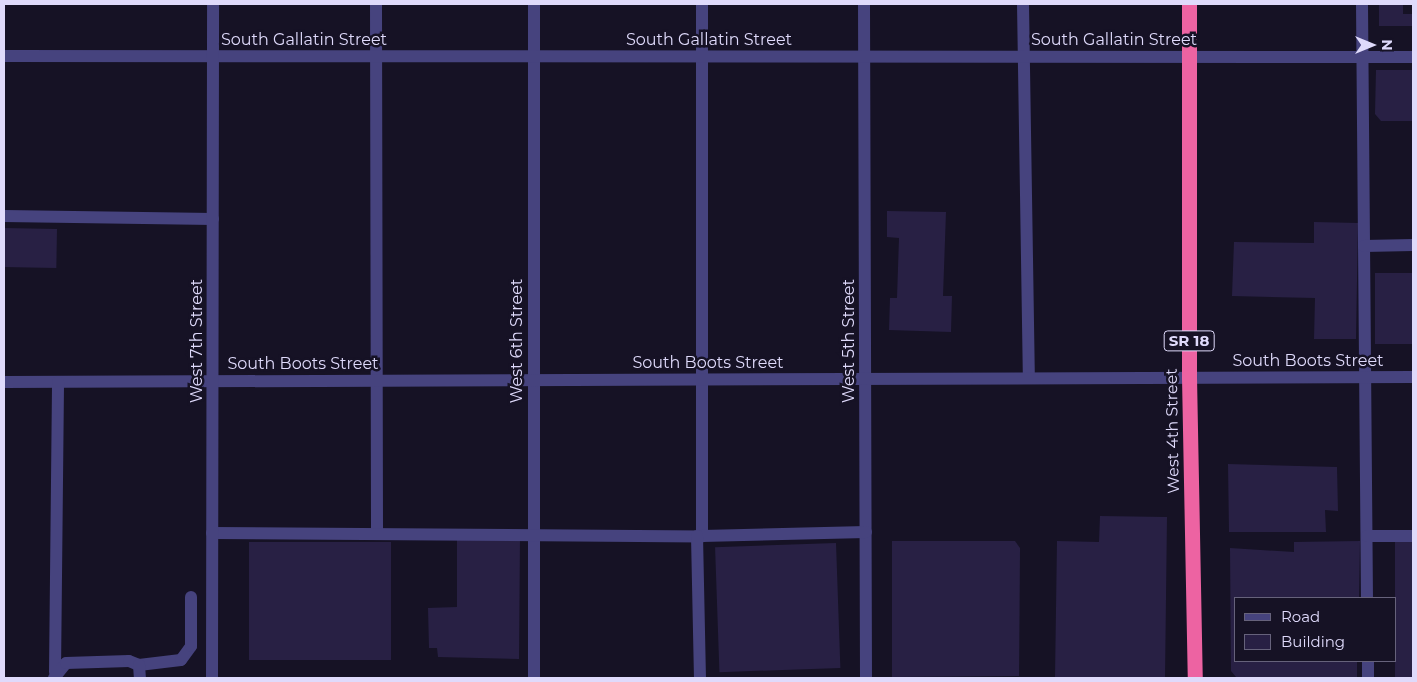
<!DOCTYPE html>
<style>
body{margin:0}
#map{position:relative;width:1417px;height:682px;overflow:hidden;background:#161225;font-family:Montserrat,sans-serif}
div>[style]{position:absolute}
.building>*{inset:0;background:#282044;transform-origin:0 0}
.minor>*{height:12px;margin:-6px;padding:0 6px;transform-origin:6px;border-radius:6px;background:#46437e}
.highway>*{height:15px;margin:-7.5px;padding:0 7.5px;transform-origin:7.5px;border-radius:7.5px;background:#ed63a2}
span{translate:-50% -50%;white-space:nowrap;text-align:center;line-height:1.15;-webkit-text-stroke:5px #161225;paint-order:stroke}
.shield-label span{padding:1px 4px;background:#161225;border:1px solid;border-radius:4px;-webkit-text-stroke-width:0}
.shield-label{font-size:15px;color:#dfdafb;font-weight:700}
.street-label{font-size:16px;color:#dfdafb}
.frame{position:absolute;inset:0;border:5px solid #dfdafb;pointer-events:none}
.legend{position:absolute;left:1234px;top:597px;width:162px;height:65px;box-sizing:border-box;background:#161225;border:1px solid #66627b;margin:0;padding:6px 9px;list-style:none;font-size:15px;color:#dfdafb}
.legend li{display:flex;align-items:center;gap:10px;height:25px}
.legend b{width:25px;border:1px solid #66627b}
.north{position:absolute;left:1347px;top:20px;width:50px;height:50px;-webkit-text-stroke:4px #161225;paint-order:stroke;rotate:90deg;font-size:14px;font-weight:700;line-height:20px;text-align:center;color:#dfdafb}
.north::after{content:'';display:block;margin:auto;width:18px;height:22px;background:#dfdafb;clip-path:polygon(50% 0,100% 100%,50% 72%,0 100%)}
</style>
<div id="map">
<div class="building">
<div style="clip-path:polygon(1379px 4px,1403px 4px,1403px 14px,1413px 14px,1413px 26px,1379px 26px)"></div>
<div style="clip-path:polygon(1376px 70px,1413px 70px,1413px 121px,1381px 121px,1375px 114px)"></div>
<div style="clip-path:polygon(887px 211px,946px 212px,943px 296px,952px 296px,951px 332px,889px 330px,890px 298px,897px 298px,899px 238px,887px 237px)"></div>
<div style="clip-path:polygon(1314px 222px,1358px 223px,1356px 339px,1314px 339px,1315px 298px,1232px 296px,1234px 242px,1314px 243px)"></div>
<div style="left:4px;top:228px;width:53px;height:39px;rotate:1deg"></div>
<div style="left:1375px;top:273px;width:38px;height:71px"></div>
<div style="clip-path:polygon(1228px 464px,1337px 467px,1338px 511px,1325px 510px,1326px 532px,1229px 532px)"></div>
<div style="clip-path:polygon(1100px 516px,1167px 517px,1165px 678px,1055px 677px,1057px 541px,1099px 542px)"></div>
<div style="clip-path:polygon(520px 536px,519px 659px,438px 657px,437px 648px,429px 648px,428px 608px,457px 607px,457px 537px)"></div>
<div style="clip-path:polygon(892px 541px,1015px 541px,1020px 548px,1019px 676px,892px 677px)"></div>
<div style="clip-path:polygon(1360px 541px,1359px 598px,1236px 598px,1236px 661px,1357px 661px,1357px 678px,1236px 677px,1231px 671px,1230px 548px,1294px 552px,1294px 542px)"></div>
<div style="left:1395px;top:541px;width:18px;height:137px"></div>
<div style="left:249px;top:542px;width:142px;height:118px"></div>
<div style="left:836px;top:543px;width:125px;height:121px;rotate:88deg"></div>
</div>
<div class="minor">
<div style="left:376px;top:4px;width:530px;rotate:89.89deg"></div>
<div style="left:534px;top:4px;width:674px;rotate:90deg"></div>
<div style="left:702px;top:4px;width:532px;rotate:90deg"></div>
<div style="left:864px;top:4px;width:674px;rotate:89.83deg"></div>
<div style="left:1023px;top:4px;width:374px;rotate:89.1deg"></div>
<div style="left:1362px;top:4px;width:594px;rotate:89.52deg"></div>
<div style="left:4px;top:56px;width:1409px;rotate:0.04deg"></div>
<div style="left:4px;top:216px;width:209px;rotate:0.8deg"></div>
<div style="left:1364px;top:246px;width:49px;rotate:-1.2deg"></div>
<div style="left:4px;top:382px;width:1409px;rotate:-0.2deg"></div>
<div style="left:212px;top:533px;width:490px;rotate:0.4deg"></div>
<div style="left:702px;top:536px;width:164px;rotate:-1.4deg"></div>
<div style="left:697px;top:536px;width:142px;rotate:88.8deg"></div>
<div style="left:1367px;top:536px;width:46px"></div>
<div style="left:1368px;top:661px;width:17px;rotate:90deg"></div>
<div style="left:139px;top:665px;width:42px;rotate:-6.8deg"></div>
<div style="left:181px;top:660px;width:17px;rotate:-54deg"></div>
<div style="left:191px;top:646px;width:49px;rotate:-90deg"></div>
<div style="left:55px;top:672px;width:290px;rotate:-89.4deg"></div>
<div style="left:54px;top:678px;width:19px;rotate:-51deg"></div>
<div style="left:66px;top:663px;width:63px;rotate:-1.8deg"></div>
<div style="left:129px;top:661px;width:11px;rotate:22deg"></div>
<div style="left:139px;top:665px;width:13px;rotate:86deg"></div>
<div style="left:212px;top:678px;width:674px;rotate:-89.91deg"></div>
</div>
<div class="highway">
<div style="left:1189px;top:4px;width:373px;rotate:90deg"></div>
<div style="left:1189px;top:377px;width:301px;rotate:88.9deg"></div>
</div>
<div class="shield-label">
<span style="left:1189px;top:341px">SR 18</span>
</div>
<div class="street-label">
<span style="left:304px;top:40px">South Gallatin Street</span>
<span style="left:709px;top:40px">South Gallatin Street</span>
<span style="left:1114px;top:40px">South Gallatin Street</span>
<span style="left:197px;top:341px;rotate:-90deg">West 7th Street</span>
<span style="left:517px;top:341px;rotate:-90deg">West 6th Street</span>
<span style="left:849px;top:341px;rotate:-90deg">West 5th Street</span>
<span style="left:1308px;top:361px">South Boots Street</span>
<span style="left:708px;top:363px">South Boots Street</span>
<span style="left:303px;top:364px">South Boots Street</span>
<span style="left:1173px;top:431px;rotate:-91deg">West 4th Street</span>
</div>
<div class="frame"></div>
<ul class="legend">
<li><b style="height:6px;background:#46437e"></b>Road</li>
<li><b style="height:14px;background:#282044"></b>Building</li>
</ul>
<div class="north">N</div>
</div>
